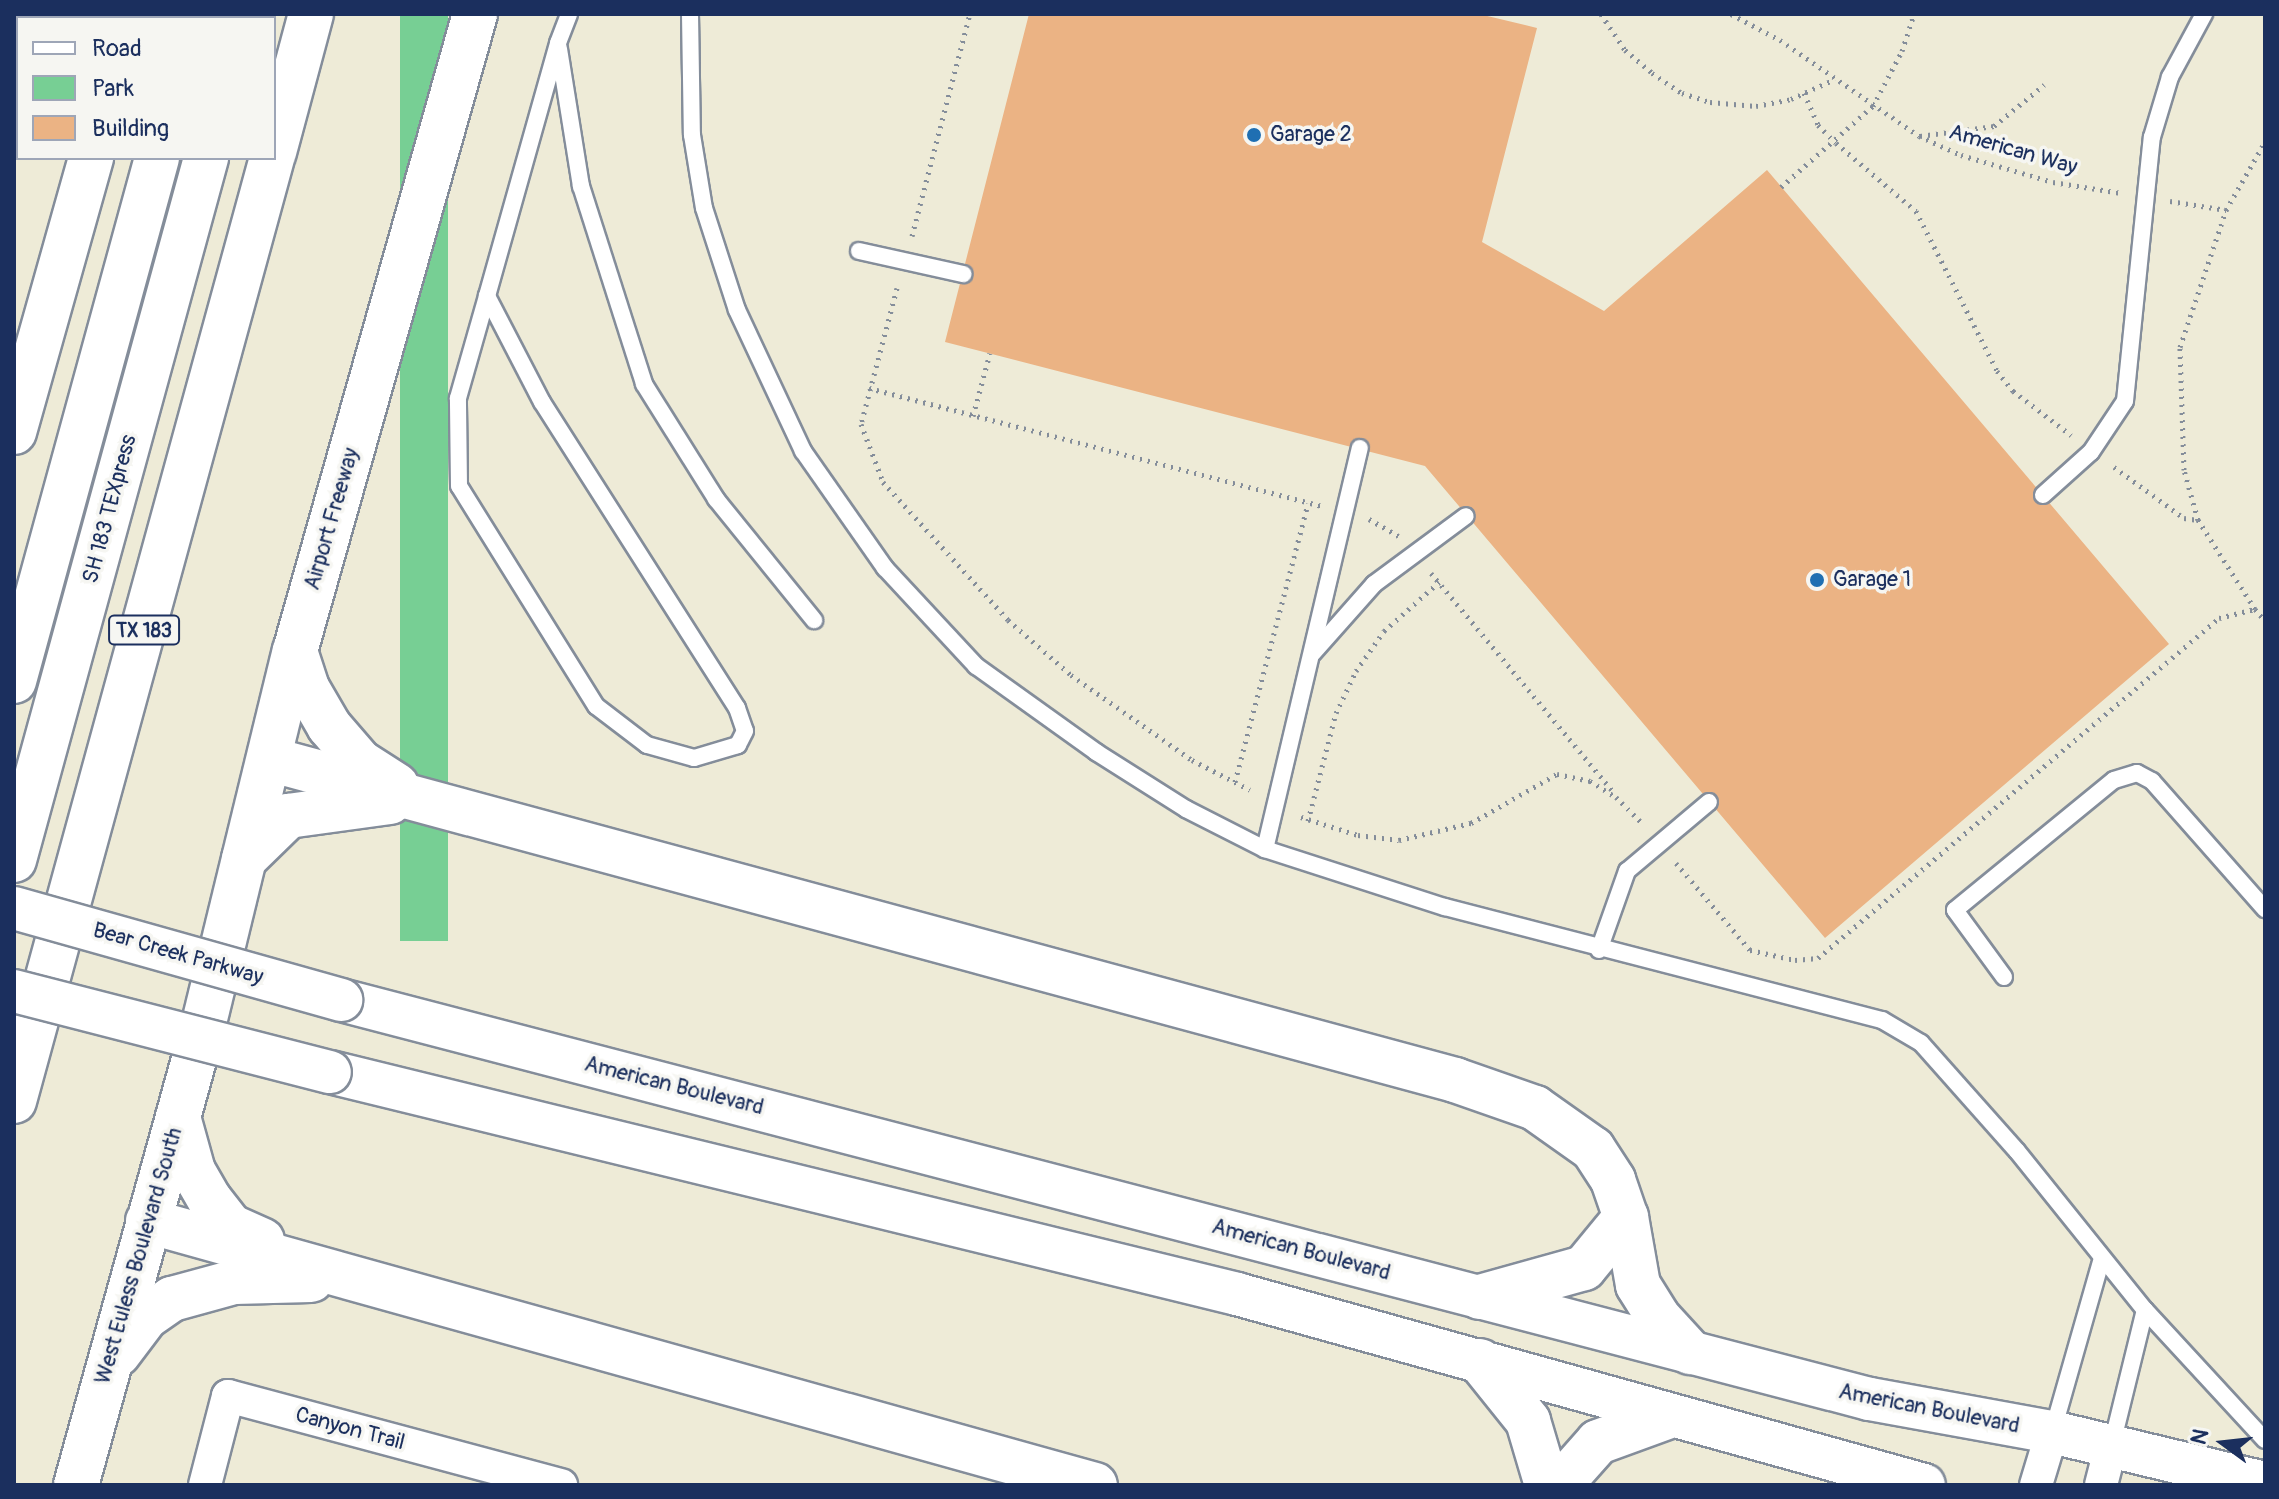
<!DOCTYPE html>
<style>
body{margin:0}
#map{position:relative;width:2279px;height:1499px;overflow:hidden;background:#eeebd7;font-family:Pangolin,sans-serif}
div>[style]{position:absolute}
.green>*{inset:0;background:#77cf94;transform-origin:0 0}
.building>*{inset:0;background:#ebb384}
.path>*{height:5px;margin-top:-2.5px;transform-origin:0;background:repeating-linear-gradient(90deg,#848d9a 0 2px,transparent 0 8px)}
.roads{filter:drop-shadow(2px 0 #848d9a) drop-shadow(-2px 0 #848d9a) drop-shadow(0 2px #848d9a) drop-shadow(0 -2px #848d9a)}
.service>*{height:16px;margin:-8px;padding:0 8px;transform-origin:8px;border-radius:8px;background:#fff}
.minor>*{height:32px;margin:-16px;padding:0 16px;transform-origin:16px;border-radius:16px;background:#fff}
.tertiary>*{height:42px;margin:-21px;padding:0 21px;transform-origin:21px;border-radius:21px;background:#fff}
.secondary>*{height:44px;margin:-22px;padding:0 22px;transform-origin:22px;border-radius:22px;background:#fff}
.motorway>*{height:44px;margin:-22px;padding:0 22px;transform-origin:22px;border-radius:22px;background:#fff}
.bridges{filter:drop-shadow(2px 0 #848d9a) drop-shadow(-2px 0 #848d9a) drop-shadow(0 2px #848d9a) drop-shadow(0 -2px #848d9a)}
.tertiary-bridge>*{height:42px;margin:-21px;padding:0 21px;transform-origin:21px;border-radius:21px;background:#fff}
.dots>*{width:22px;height:22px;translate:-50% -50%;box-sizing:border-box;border:4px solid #f6f6f2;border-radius:50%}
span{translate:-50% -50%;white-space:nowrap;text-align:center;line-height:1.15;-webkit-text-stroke:7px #f6f6f2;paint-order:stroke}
.shield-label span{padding:2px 6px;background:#f6f6f2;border:2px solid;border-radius:6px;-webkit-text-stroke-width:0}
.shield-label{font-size:20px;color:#1b2f5e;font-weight:700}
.poi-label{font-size:22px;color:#1b2f5e}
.left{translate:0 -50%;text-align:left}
.street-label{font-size:22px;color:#1b2f5e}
.frame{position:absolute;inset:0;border:16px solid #1b2f5e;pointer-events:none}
.legend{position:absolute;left:16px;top:16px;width:260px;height:144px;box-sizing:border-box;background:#f6f6f2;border:2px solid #9ea6b7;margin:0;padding:10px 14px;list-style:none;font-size:24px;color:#1b2f5e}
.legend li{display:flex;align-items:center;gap:16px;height:40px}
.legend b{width:40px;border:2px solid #9ea6b7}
.north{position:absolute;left:2183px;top:1403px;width:80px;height:80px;-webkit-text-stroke:6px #f6f6f2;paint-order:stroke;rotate:285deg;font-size:22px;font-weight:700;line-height:32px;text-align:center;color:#1b2f5e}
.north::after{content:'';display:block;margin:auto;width:28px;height:36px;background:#1b2f5e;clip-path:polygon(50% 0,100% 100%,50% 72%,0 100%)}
</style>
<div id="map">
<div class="green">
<div style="clip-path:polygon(14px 14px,49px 14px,18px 18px,14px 135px)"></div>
<div style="left:400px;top:14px;width:48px;height:927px"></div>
</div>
<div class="building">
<div style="clip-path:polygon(1029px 14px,1479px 14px,1537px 28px,1482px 242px,1604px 311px,1767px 170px,2169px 644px,1825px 938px,1425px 466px,945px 342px)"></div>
</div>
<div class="path">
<div style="left:1601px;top:14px;width:43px;rotate:56.3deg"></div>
<div style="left:1625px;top:50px;width:35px;rotate:40deg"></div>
<div style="left:1652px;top:73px;width:36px;rotate:34deg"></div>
<div style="left:1682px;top:93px;width:29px;rotate:18deg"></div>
<div style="left:1710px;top:102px;width:46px;rotate:5deg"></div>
<div style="left:1756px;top:106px;width:36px;rotate:-11deg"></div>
<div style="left:1791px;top:99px;width:48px;rotate:-24.4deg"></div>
<div style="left:1731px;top:14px;width:55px;rotate:28deg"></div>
<div style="left:1780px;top:40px;width:169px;rotate:34.6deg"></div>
<div style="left:1919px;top:136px;width:46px;rotate:24.3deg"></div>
<div style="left:1961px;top:155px;width:96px;rotate:16.4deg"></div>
<div style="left:2053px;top:182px;width:69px;rotate:9.2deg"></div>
<div style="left:1804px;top:93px;width:35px;rotate:66deg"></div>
<div style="left:1818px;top:125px;width:25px;rotate:45deg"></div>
<div style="left:1836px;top:143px;width:105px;rotate:40.4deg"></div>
<div style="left:1916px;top:211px;width:179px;rotate:63.1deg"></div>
<div style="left:1997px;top:371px;width:26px;rotate:51deg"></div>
<div style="left:2013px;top:391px;width:73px;rotate:37.2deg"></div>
<div style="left:1920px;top:136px;width:75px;rotate:-7.7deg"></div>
<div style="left:1994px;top:126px;width:65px;rotate:-39.4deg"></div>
<div style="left:1781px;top:187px;width:123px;rotate:-41.4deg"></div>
<div style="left:1873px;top:106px;width:62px;rotate:-62.2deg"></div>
<div style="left:1902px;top:51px;width:39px;rotate:-72deg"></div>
<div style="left:2170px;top:201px;width:57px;rotate:9.1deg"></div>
<div style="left:912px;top:236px;width:229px;rotate:-75.4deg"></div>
<div style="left:897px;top:288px;width:141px;rotate:104.8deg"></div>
<div style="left:861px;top:424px;width:62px;rotate:69.2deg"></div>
<div style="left:883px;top:482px;width:186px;rotate:47.8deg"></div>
<div style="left:1008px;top:620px;width:84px;rotate:41.1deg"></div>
<div style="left:1071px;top:675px;width:148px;rotate:35.1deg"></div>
<div style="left:1192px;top:760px;width:65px;rotate:27.3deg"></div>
<div style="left:869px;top:388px;width:467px;rotate:14.6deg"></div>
<div style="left:973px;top:416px;width:65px;rotate:-74.9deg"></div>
<div style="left:2114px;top:467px;width:87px;rotate:36.1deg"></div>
<div style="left:2184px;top:518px;width:14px;rotate:8deg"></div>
<div style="left:1369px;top:519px;width:34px;rotate:30deg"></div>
<div style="left:1431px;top:573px;width:286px;rotate:50.2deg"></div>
<div style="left:2255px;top:609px;width:106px;rotate:-122.6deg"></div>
<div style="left:2198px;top:520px;width:52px;rotate:-105.6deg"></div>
<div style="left:2184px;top:470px;width:123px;rotate:-91.9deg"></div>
<div style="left:2180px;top:347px;width:145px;rotate:-71.4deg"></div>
<div style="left:2226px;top:210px;width:78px;rotate:-60.2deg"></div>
<div style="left:1235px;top:782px;width:288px;rotate:-75.3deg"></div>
<div style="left:1301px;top:817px;width:60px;rotate:17.5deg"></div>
<div style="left:1358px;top:835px;width:41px;rotate:7deg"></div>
<div style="left:1399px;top:840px;width:74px;rotate:-13.3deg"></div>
<div style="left:1471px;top:823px;width:99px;rotate:-29.7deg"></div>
<div style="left:1557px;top:774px;width:34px;rotate:12deg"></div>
<div style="left:1590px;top:781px;width:31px;rotate:32deg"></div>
<div style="left:1616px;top:797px;width:40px;rotate:45deg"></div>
<div style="left:1308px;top:821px;width:112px;rotate:-75.5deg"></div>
<div style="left:1336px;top:713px;width:47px;rotate:-64.5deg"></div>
<div style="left:1356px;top:671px;width:49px;rotate:-55deg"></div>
<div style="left:1384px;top:631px;width:74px;rotate:-41.7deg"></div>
<div style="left:1676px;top:863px;width:114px;rotate:49.6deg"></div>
<div style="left:1750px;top:950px;width:46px;rotate:12.5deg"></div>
<div style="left:1795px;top:960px;width:23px;rotate:-5deg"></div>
<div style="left:1818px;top:958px;width:526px;rotate:-40.29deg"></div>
<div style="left:2219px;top:618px;width:37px;rotate:-14deg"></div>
<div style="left:2255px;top:609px;width:16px;rotate:50deg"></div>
</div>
<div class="roads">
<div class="service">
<div style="left:690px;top:14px;width:121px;rotate:89.1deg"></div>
<div style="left:692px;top:135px;width:74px;rotate:80.7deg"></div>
<div style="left:704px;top:208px;width:107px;rotate:72.1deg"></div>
<div style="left:737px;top:310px;width:156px;rotate:64.9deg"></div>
<div style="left:803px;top:451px;width:143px;rotate:55deg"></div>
<div style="left:885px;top:568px;width:134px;rotate:47.1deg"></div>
<div style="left:976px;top:666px;width:148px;rotate:35.6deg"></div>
<div style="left:1096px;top:752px;width:107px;rotate:32.3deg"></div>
<div style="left:1186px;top:809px;width:89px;rotate:26.9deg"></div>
<div style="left:1265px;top:849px;width:189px;rotate:17.9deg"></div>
<div style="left:1445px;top:907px;width:451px;rotate:14.5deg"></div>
<div style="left:1882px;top:1020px;width:45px;rotate:30.5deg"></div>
<div style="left:1921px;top:1043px;width:144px;rotate:48.4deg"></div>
<div style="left:2017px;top:1151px;width:204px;rotate:51.2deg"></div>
<div style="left:2145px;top:1310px;width:177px;rotate:47.3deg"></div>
<div style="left:559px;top:49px;width:139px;rotate:80.9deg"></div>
<div style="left:581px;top:186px;width:208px;rotate:72.3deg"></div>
<div style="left:644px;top:384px;width:136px;rotate:57.9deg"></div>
<div style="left:716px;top:499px;width:156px;rotate:51deg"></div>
<div style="left:859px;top:251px;width:107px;rotate:12.5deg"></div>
<div style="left:487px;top:296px;width:119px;rotate:62.6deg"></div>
<div style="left:542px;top:402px;width:363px;rotate:57.5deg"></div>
<div style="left:737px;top:708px;width:24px;rotate:71deg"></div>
<div style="left:745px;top:731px;width:16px;rotate:117deg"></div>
<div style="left:738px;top:745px;width:46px;rotate:163.5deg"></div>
<div style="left:694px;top:758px;width:49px;rotate:-164.5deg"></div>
<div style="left:647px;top:745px;width:64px;rotate:-142.6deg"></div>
<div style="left:596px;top:706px;width:259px;rotate:-121.9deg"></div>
<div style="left:459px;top:486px;width:88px;rotate:-90.7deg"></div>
<div style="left:458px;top:398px;width:106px;rotate:-74.1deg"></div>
<div style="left:487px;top:296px;width:263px;rotate:-74.3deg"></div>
<div style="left:558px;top:43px;width:31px;rotate:-69deg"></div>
<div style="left:2043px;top:495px;width:64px;rotate:-41.9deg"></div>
<div style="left:2091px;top:452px;width:61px;rotate:-56.3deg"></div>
<div style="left:2125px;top:401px;width:265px;rotate:-84.2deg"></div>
<div style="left:2152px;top:137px;width:63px;rotate:-73.3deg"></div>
<div style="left:2170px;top:77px;width:72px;rotate:-61.6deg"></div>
<div style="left:1313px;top:653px;width:92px;rotate:-48.5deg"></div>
<div style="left:1374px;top:584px;width:114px;rotate:-36.5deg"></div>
<div style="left:1265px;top:849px;width:412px;rotate:-76.7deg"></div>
<div style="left:1599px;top:950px;width:84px;rotate:-70.5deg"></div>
<div style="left:1627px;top:871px;width:107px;rotate:-40.1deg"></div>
<div style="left:2004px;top:977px;width:83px;rotate:-126.2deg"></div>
<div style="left:1955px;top:910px;width:205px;rotate:-39.3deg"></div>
<div style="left:2114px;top:780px;width:24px;rotate:-17deg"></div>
<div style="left:2137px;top:773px;width:17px;rotate:28deg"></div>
<div style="left:2152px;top:781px;width:171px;rotate:48.6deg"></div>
<div style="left:2053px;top:1430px;width:179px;rotate:-74.1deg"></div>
<div style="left:2112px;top:1444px;width:138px;rotate:-76.2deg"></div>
</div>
<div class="minor">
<div style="left:205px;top:1485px;width:92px;rotate:-75.5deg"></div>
<div style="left:228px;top:1396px;width:345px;rotate:15deg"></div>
<div style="left:2036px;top:1485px;width:55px;rotate:-73.2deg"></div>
<div style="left:2101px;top:1485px;width:40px;rotate:-75.6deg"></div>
</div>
<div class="tertiary">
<div style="left:341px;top:1000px;width:1580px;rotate:14.63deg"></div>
<div style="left:1870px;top:1399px;width:185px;rotate:10.3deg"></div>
<div style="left:2052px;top:1432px;width:219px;rotate:13.5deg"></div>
<div style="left:330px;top:1072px;width:934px;rotate:13.75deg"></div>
<div style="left:1237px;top:1294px;width:713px;rotate:15.54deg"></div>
</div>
<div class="secondary">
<div style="left:295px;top:651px;width:39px;rotate:72deg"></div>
<div style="left:307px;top:688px;width:44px;rotate:59.9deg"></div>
<div style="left:329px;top:726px;width:48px;rotate:49.3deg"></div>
<div style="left:360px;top:762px;width:43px;rotate:32.6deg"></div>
<div style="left:269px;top:759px;width:1229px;rotate:15.14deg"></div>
<div style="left:1455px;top:1080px;width:85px;rotate:19.3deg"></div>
<div style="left:1535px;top:1108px;width:71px;rotate:35.3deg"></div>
<div style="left:1593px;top:1149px;width:37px;rotate:57deg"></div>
<div style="left:1613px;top:1180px;width:39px;rotate:71deg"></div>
<div style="left:1626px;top:1217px;width:69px;rotate:80deg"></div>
<div style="left:1638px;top:1285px;width:36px;rotate:58deg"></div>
<div style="left:1657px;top:1316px;width:49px;rotate:47.5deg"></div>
<div style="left:244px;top:859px;width:62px;rotate:-44.3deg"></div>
<div style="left:288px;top:816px;width:103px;rotate:-7.8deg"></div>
<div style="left:178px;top:1117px;width:56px;rotate:74.5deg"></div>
<div style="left:193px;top:1171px;width:34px;rotate:60deg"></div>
<div style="left:210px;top:1200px;width:33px;rotate:52deg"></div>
<div style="left:230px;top:1226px;width:35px;rotate:24deg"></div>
<div style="left:148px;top:1221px;width:983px;rotate:15.58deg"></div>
<div style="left:1480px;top:1297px;width:108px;rotate:-15.6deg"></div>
<div style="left:1584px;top:1268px;width:66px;rotate:-50.5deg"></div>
<div style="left:118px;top:1354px;width:46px;rotate:-52.9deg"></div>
<div style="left:146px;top:1317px;width:32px;rotate:-35deg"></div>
<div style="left:172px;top:1299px;width:64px;rotate:-15.3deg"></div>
<div style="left:234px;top:1282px;width:77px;rotate:-1.5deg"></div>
<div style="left:1480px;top:1361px;width:77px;rotate:51.3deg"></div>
<div style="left:1528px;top:1421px;width:67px;rotate:73.5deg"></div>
<div style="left:76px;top:1485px;width:475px;rotate:-74.5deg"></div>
<div style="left:203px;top:1027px;width:387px;rotate:-76.3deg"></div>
<div style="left:295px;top:651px;width:662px;rotate:-74.22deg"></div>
<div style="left:1560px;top:1485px;width:57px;rotate:-48.5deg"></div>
<div style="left:1598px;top:1442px;width:73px;rotate:-19.9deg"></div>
</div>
<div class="motorway">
<div style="left:131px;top:18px;width:4px;rotate:-76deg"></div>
<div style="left:195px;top:18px;width:4px;rotate:-76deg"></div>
<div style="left:245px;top:18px;width:4px;rotate:-76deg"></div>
<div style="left:274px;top:152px;width:143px;rotate:-75deg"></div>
<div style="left:14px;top:432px;width:285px;rotate:-74.3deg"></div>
<div style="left:14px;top:681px;width:542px;rotate:-74.71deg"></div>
<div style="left:14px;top:860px;width:728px;rotate:-74.7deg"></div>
<div style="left:14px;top:1101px;width:978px;rotate:-74.7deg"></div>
</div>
</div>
<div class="bridges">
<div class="tertiary-bridge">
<div style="left:14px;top:908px;width:340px;rotate:15.7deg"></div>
<div style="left:14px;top:991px;width:326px;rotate:14.4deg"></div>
</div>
</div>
<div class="dots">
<div style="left:1254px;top:135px;background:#1f6fb2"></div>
<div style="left:1817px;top:580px;background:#1f6fb2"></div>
</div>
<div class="shield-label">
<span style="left:144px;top:630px">TX 183</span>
</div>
<div class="poi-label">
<span class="left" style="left:1270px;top:135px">Garage 2</span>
<span class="left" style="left:1833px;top:580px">Garage 1</span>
</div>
<div class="street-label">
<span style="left:2013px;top:150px;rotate:16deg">American Way</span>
<span style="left:110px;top:509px;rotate:-75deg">SH 183 TEXpress</span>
<span style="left:332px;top:519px;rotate:-74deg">Airport Freeway</span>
<span style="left:178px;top:954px;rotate:16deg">Bear Creek Parkway</span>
<span style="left:674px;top:1086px;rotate:14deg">American Boulevard</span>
<span style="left:1301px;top:1250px;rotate:15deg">American Boulevard</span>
<span style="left:139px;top:1256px;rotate:-74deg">West Euless Boulevard South</span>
<span style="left:1929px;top:1409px;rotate:11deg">American Boulevard</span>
<span style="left:350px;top:1429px;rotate:15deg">Canyon Trail</span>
</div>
<div class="frame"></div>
<ul class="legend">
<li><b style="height:10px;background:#fff"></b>Road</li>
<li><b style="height:22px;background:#77cf94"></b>Park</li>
<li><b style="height:22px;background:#ebb384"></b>Building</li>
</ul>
<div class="north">N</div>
</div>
